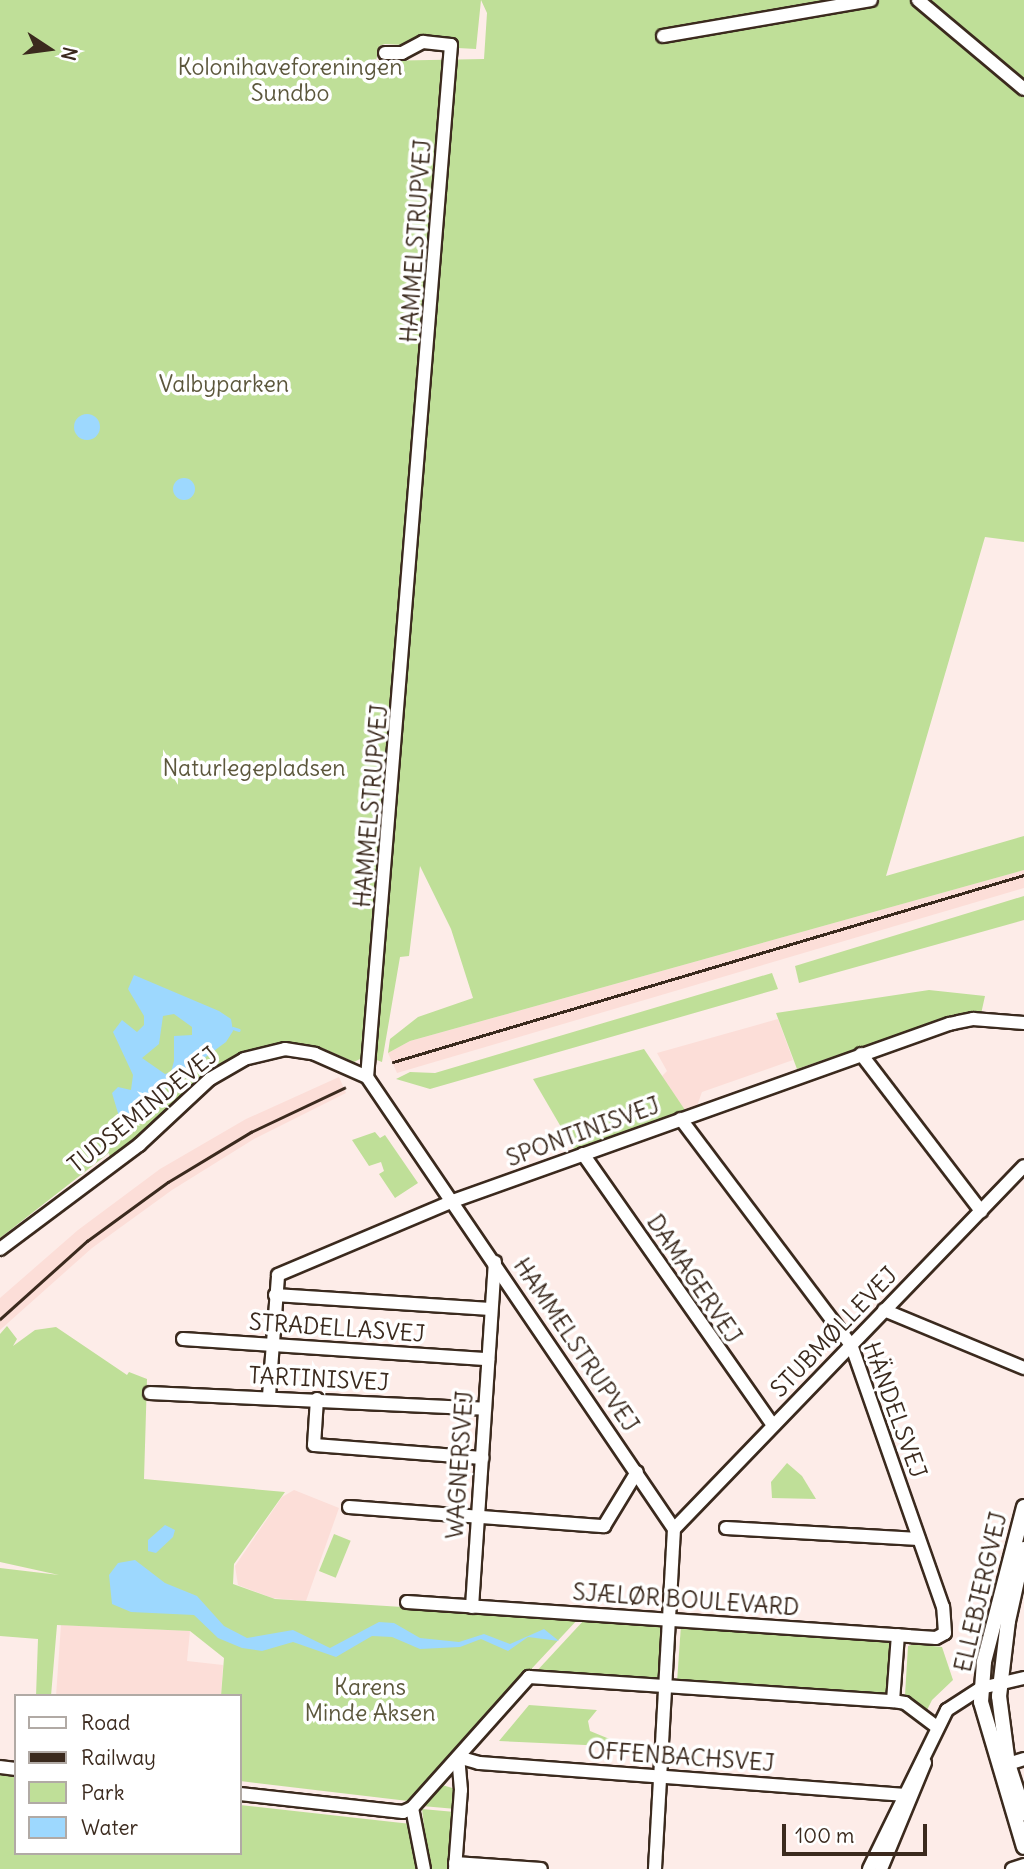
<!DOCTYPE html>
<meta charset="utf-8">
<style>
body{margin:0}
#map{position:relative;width:1024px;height:1869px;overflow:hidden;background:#fdece8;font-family:Delius,sans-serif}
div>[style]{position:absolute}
.built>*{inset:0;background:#fcded8}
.green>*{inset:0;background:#bfdf98;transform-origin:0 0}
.water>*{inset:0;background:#9dd8fe}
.round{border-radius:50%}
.stream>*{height:2.5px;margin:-1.25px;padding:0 1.25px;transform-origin:1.25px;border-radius:1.25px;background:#9dd8fe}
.roads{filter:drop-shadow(2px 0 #3b2a1e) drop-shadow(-2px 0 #3b2a1e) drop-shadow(0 2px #3b2a1e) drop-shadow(0 -2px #3b2a1e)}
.minor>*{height:12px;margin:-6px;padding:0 6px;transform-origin:6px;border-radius:6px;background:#fff}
.major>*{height:14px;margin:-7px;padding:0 7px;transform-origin:7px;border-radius:7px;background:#fff}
.rail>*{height:2.5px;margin:-1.25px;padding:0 1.25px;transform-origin:1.25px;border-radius:1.25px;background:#3b2a1e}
span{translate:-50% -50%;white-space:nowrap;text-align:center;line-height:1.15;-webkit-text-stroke:7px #fff;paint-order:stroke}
.park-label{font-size:23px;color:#5c573c}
.street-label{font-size:23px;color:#3b2a1e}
.legend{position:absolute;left:14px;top:1694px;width:228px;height:161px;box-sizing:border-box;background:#fff;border:2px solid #b1aaa5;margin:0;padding:9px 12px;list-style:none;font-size:21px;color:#3b2a1e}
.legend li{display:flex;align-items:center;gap:14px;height:35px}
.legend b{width:35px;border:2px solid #b1aaa5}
.north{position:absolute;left:14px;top:14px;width:70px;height:70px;-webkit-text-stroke:5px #fff;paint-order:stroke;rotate:103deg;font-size:19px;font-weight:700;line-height:28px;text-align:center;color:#3b2a1e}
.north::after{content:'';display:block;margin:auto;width:24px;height:32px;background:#3b2a1e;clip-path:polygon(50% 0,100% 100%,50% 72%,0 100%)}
.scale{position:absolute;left:782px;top:1824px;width:145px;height:32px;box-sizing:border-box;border:4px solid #3b2a1e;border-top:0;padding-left:9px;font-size:21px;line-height:24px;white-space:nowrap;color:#3b2a1e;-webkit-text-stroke:5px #fff;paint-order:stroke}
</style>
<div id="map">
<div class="built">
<div style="clip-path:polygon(1024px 870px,1024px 888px,397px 1073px,388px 1053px,410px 1041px)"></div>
<div style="clip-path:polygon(778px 1019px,793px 1060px,702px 1092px,696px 1109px,683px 1115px,658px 1080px,667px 1071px,657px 1053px)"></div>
<div style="clip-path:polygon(339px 1077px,346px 1093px,254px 1139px,172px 1190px,92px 1248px,0 1330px,0 1298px,78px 1230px,160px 1169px,246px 1119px)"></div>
<div style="clip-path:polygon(294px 1490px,339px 1508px,306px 1601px,272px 1598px,238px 1585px,235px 1566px,282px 1497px)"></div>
<div style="clip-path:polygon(61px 1625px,190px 1631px,187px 1661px,223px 1665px,221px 1696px,56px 1696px)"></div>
</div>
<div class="green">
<div style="clip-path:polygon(evenodd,0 0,1024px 0,1024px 542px,985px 537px,886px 876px,1024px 836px,1024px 870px,410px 1041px,388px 1053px,390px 1039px,418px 1017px,473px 998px,451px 929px,420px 866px,409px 956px,400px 957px,382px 1062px,366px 1056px,354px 1062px,322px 1048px,295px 1043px,263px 1046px,235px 1055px,207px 1073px,130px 1144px,110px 1159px,109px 1153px,0 1238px,0 0,481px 0,487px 13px,484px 59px,376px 61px,379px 46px,385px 44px,476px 49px,481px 0)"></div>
<div style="clip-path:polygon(1024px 896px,1024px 920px,799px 983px,795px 966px)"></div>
<div style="clip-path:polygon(772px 973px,778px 989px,430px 1089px,396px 1079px,410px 1072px,435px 1073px)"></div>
<div style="clip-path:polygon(929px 990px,985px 996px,981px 1014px,929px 1024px,797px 1069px,776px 1013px)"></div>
<div style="clip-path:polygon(644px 1049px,687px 1113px,575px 1151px,533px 1079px)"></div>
<div style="clip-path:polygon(375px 1132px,380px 1138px,385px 1135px,418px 1183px,395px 1198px,379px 1174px,384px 1171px,381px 1162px,369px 1166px,352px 1140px)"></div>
<div style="clip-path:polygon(7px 1326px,17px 1339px,13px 1346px,35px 1330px,56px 1327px,127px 1375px,129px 1372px,147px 1379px,144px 1479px,285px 1492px,234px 1564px,233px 1584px,275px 1599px,579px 1618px,408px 1801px,240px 1781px,240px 1696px,221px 1696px,224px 1658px,190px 1631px,57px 1625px,51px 1696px,36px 1696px,38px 1639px,0 1636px,0 1568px,59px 1575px,0 1562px,0 1334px)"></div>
<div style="clip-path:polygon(787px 1463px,802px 1476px,816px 1499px,772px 1498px,771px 1482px)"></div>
<div style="left:334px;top:1534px;width:18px;height:40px;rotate:22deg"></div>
<div style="clip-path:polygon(585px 1619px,663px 1624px,658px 1683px,534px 1674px)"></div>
<div style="left:681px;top:1625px;width:213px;height:59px;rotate:4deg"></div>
<div style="clip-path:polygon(914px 1644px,942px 1647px,953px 1680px,932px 1700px,925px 1714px,905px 1695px,908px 1646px)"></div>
<div style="clip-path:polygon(529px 1705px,597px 1710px,588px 1721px,590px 1731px,629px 1747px,499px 1741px)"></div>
<div style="clip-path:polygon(0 1774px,16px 1776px,16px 1853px,240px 1853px,240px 1805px,411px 1824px,420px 1869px,0 1869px)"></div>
<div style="clip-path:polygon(442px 1785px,456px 1789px,456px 1809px,422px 1806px)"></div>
<div style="clip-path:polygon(422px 1809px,455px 1812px,451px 1869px,429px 1869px)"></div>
</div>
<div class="water">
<div class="round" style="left:74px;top:414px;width:26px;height:26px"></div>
<div class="round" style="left:173px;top:478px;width:22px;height:22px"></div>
<div style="clip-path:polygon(evenodd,134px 975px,219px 1011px,231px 1019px,233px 1031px,226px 1042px,173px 1081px,123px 1130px,112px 1093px,118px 1087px,131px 1090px,133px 1075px,113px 1032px,122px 1020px,137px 1032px,144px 1025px,144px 1016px,128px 989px,134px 975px,174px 1014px,192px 1027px,192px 1035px,174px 1036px,174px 1061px,171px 1072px,165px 1074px,142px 1058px,159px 1044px,163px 1016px,174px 1014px)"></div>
<div style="clip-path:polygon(165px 1525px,175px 1530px,173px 1537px,156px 1553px,148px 1551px,148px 1540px)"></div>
<div style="clip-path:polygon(135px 1560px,165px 1583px,197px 1596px,224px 1626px,247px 1638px,293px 1630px,330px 1648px,379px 1622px,394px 1623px,420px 1638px,459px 1642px,484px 1634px,510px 1644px,544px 1629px,559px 1641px,528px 1637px,508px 1651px,481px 1639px,460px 1647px,420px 1649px,392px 1637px,372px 1636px,336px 1657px,293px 1642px,262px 1651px,242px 1648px,218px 1638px,194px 1615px,131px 1612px,112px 1604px,109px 1575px,118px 1563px)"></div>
</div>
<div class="stream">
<div style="left:233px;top:1028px;width:6px;rotate:18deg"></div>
</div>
<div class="roads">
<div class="minor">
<div style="left:918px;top:0;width:138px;rotate:40deg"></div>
<div style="left:663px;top:36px;width:211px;rotate:-9.8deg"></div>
<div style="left:385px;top:53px;width:17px"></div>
<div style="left:402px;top:53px;width:24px;rotate:-28deg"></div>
<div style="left:423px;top:42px;width:28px;rotate:6deg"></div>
<div style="left:451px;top:45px;width:1035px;rotate:94.65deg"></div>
<div style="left:367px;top:1077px;width:546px;rotate:55.82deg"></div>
<div style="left:674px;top:1529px;width:341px;rotate:93.2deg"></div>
<div style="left:861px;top:1054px;width:198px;rotate:52.6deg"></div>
<div style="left:583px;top:1154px;width:331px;rotate:55deg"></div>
<div style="left:0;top:1249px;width:174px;rotate:-36.8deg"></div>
<div style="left:139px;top:1145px;width:97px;rotate:-42.9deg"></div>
<div style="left:210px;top:1079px;width:39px;rotate:-30deg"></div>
<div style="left:244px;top:1059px;width:42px;rotate:-13.7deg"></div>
<div style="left:285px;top:1049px;width:30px;rotate:9deg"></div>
<div style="left:315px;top:1054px;width:57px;rotate:23.9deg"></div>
<div style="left:275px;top:1295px;width:216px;rotate:3.7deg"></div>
<div style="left:884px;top:1310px;width:152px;rotate:22.5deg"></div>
<div style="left:183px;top:1339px;width:306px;rotate:3.8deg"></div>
<div style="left:150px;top:1393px;width:335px;rotate:2.7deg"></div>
<div style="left:269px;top:1396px;width:121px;rotate:-85.7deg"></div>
<div style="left:278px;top:1275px;width:190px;rotate:-22.9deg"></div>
<div style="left:453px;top:1201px;width:527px;rotate:-19.64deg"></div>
<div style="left:949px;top:1024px;width:25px;rotate:-12deg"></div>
<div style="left:973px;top:1019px;width:51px;rotate:4.5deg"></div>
<div style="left:317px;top:1399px;width:46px;rotate:93.7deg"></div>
<div style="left:314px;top:1445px;width:169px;rotate:4.4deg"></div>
<div style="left:349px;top:1507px;width:256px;rotate:4.3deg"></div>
<div style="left:604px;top:1526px;width:63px;rotate:-58.6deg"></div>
<div style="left:726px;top:1528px;width:193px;rotate:3.3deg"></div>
<div style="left:674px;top:1529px;width:504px;rotate:-46.04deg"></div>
<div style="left:407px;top:1602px;width:530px;rotate:3.89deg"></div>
<div style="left:936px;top:1638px;width:10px;rotate:-29deg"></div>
<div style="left:945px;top:1633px;width:26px;rotate:-94deg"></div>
<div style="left:943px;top:1607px;width:278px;rotate:-109.3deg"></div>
<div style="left:851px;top:1345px;width:283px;rotate:-127deg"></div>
<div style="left:472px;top:1607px;width:346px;rotate:-86.2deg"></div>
<div style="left:893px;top:1701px;width:66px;rotate:-85.7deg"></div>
<div style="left:1008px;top:1764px;width:17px;rotate:-17deg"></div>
<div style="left:0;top:1767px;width:16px;rotate:7deg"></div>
<div style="left:240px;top:1794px;width:164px;rotate:6.3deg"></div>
<div style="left:403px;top:1812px;width:10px;rotate:-24deg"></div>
<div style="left:412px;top:1808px;width:176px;rotate:-48.2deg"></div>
<div style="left:529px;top:1677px;width:365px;rotate:3.8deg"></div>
<div style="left:893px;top:1701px;width:12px;rotate:9deg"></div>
<div style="left:905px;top:1703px;width:39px;rotate:37deg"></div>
<div style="left:412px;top:1808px;width:62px;rotate:78.9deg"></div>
<div style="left:455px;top:1863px;width:86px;rotate:4deg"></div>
<div style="left:455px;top:1869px;width:79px;rotate:-85.7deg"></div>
<div style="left:461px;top:1790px;width:33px;rotate:-95deg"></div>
<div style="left:458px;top:1757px;width:22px;rotate:16deg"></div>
<div style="left:479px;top:1763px;width:425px;rotate:4.3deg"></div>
<div style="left:869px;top:1869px;width:177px;rotate:-63.9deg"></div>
<div style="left:947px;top:1710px;width:40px;rotate:-32.9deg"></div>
<div style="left:981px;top:1688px;width:44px;rotate:-13.1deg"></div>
<div style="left:881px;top:1869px;width:115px;rotate:-67.5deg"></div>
<div style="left:1012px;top:1869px;width:13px;rotate:-18deg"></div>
</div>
<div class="major">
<div style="left:1024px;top:1507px;width:160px;rotate:104.5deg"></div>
<div style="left:984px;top:1662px;width:40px;rotate:94.3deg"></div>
<div style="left:981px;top:1702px;width:151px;rotate:73.5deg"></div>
<div style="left:1024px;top:1549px;width:74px;rotate:102.5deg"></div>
<div style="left:1008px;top:1621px;width:76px;rotate:96.8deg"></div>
<div style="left:999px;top:1696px;width:69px;rotate:82.5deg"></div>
<div style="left:1008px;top:1764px;width:52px;rotate:71.9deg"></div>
</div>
</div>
<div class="rail">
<div style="left:393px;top:1062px;width:658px;rotate:-16.51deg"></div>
<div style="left:0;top:1319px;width:117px;rotate:-41.9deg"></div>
<div style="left:87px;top:1241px;width:100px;rotate:-36.1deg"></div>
<div style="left:168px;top:1182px;width:97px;rotate:-31.1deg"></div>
<div style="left:251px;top:1132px;width:103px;rotate:-25.3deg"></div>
</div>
<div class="park-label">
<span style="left:290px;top:80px">Kolonihaveforeningen<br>Sundbo</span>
<span style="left:224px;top:384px">Valbyparken</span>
<span style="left:254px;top:768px">Naturlegepladsen</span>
<span style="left:370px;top:1700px">Karens<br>Minde Aksen</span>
</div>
<div class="street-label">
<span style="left:416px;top:241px;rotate:-86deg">HAMMELSTRUPVEJ</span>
<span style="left:371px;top:806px;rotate:-85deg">HAMMELSTRUPVEJ</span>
<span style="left:143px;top:1110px;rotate:-39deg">TUDSEMINDEVEJ</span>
<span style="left:583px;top:1132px;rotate:-20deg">SPONTINISVEJ</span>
<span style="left:694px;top:1279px;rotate:56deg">DAMAGERVEJ</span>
<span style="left:337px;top:1328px;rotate:4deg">STRADELLASVEJ</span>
<span style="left:834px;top:1332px;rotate:-46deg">STUBMØLLEVEJ</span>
<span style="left:576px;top:1345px;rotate:56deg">HAMMELSTRUPVEJ</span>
<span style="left:319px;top:1379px;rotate:3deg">TARTINISVEJ</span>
<span style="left:895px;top:1410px;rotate:70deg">HÄNDELSVEJ</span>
<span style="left:460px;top:1465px;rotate:-86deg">WAGNERSVEJ</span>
<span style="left:981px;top:1592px;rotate:-77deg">ELLEBJERGVEJ</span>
<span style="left:686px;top:1600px;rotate:4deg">SJÆLØR BOULEVARD</span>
<span style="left:681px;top:1757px;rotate:4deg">OFFENBACHSVEJ</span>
</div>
<ul class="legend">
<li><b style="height:9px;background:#fff"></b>Road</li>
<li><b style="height:9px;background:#3b2a1e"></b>Railway</li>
<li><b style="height:19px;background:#bfdf98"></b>Park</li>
<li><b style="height:19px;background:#9dd8fe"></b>Water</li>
</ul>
<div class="north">N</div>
<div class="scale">100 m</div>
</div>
